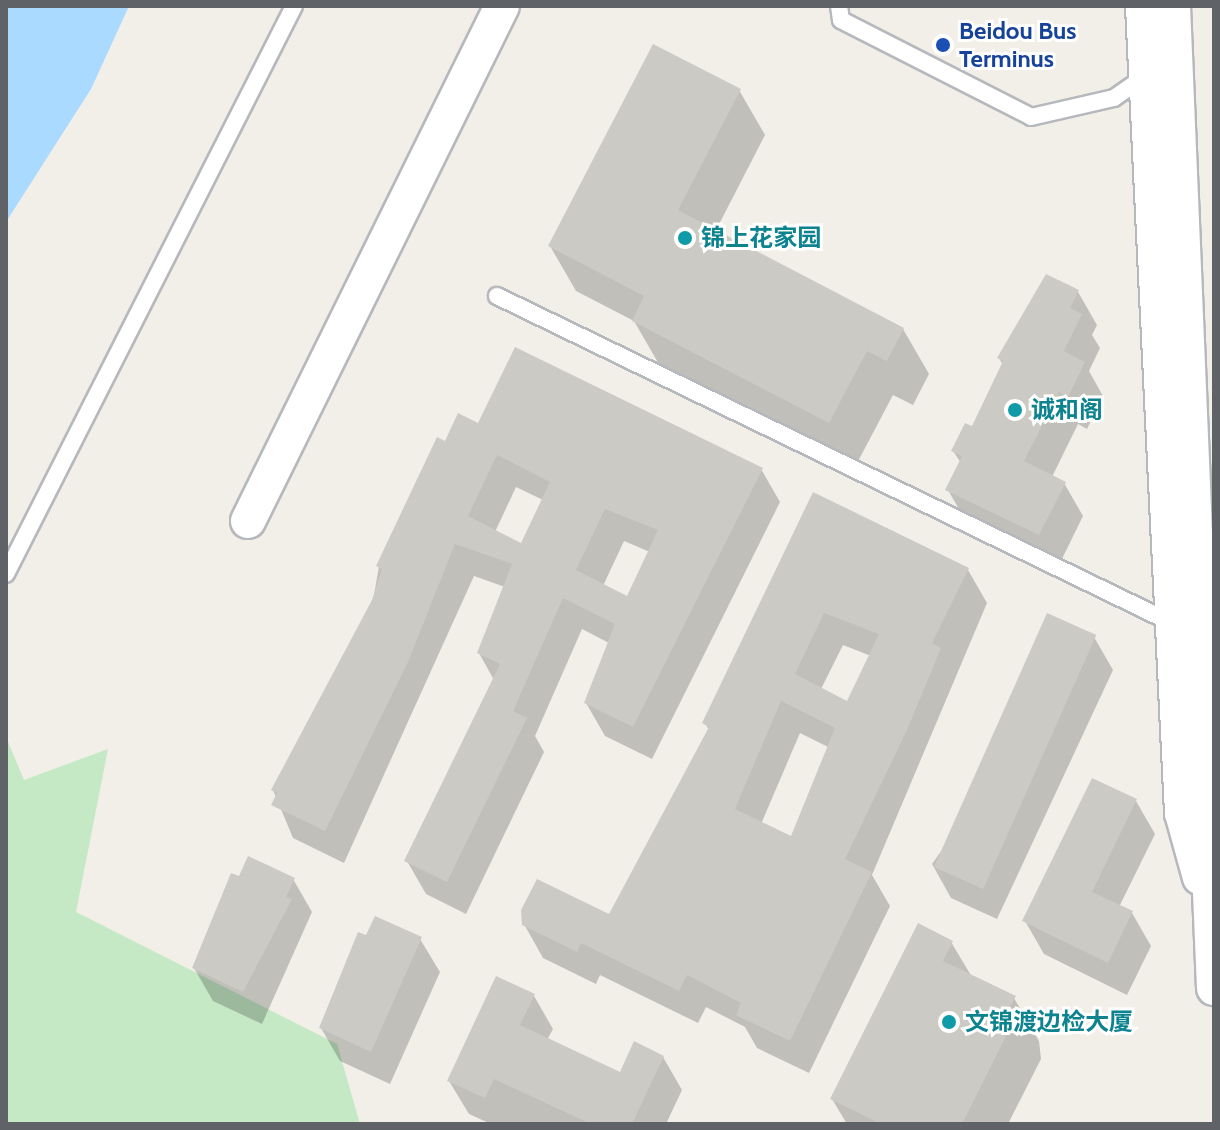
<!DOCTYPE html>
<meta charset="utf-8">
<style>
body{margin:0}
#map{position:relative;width:1220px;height:1130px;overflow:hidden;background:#f1efe8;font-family:Cabin,"Noto Sans SC",sans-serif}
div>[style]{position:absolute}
.green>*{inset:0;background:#c5e8c5}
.water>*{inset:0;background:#aadaff}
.shadow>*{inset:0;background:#0003}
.building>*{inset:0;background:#cccac5;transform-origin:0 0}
.roads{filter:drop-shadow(2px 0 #b5b8bc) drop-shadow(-2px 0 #b5b8bc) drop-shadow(0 2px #b5b8bc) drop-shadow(0 -2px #b5b8bc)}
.service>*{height:16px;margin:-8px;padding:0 8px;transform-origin:8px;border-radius:8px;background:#fff}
.minor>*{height:34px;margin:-17px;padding:0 17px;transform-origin:17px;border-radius:17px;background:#fff}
.dots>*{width:22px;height:22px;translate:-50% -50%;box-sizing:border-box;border:4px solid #fff;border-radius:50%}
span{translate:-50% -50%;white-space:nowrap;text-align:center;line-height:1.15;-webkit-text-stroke:6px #fff;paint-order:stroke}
.transit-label{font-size:24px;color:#164399;font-weight:700}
.left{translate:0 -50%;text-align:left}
.culture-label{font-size:24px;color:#0d838f;font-weight:700}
.frame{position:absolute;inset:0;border:8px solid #5f6368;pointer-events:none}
</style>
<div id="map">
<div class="green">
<div style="clip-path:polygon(6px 737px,24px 780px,108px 749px,76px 912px,337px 1044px,360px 1124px,6px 1124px)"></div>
</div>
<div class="water">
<div style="clip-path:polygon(6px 6px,129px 6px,91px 89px,6px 222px)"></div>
</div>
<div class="shadow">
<div style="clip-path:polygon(739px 90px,765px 135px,715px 232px,903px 329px,929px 374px,913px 405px,893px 395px,855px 467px,660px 366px,634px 321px,576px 291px,550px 246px)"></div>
<div style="clip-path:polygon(1078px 292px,1097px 325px,1092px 335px,1100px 348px,1089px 371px,1103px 396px,1087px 429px,1078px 424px,1052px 477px,1064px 483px,1083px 516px,1058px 567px,967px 523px,948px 490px,961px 463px,953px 451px,972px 429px,1003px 365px,999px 358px)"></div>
<div style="clip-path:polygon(evenodd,479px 425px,761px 469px,780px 502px,652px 759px,605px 736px,586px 703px,609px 643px,582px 629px,535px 736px,544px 752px,466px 914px,426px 894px,407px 861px,494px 680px,479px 653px,505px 587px,474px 576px,344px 863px,293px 838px,273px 790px,373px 601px,379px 566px,446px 443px,479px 425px,516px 487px,543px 500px,522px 545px,495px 532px,516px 487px,479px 425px,624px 541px,650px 552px,628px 599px,603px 586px,624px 541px)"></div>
<div style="clip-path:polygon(evenodd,814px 495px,968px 570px,987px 603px,872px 875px,890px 906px,809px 1073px,757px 1048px,745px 1027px,706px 1007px,698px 1023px,600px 975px,596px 984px,543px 958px,524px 924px,610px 917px,709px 730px,705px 723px,814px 495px,843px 645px,871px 656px,848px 703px,821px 689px,843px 645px,814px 495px,800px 733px,828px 747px,792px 839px,761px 824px,800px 733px)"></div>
<div style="clip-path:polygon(1094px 637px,1113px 670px,997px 919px,951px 898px,932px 864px)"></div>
<div style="clip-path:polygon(1136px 801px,1155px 834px,1119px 907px,1132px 913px,1151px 946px,1127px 995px,1044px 954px,1025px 921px)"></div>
<div style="clip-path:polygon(240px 879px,293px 879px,312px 912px,262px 1024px,213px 1001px,194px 968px)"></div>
<div style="clip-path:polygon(367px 938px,420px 939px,440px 972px,390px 1084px,340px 1061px,321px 1028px)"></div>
<div style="clip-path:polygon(951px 942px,972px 977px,1014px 998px,1039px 1041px,1041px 1059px,1008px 1124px,847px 1124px,832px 1099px)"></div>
<div style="clip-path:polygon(534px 996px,553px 1029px,547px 1040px,621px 1074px,663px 1057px,682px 1090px,666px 1124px,491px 1124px,469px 1114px,449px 1081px)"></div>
</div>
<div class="building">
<div style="clip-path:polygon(653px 44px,741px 89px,678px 210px,904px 328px,887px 361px,867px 351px,829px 423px,632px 321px,644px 296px,548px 246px)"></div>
<div style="clip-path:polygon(1046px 274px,1079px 290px,1070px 308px,1082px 314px,1064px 351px,1085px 362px,1068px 397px,1059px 392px,1024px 461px,1066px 482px,1039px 535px,945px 490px,962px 456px,951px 451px,965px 423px,972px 426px,1003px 361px,997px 358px)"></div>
<div style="clip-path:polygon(evenodd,515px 347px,763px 468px,633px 727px,584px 703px,615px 624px,563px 598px,513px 711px,527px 718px,447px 882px,404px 861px,500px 664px,477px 653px,512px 564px,455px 544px,408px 662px,325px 831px,271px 805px,277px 793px,271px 790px,372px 600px,382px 569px,376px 566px,437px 437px,445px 441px,458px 413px,478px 423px,515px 347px,497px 455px,550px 482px,521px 543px,468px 516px,497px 455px,515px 347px,605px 509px,658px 530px,627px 596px,576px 570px,605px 509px)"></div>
<div style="clip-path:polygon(evenodd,813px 492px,969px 568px,932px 643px,941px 648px,907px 730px,845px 859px,872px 872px,790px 1041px,736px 1015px,741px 1003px,687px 975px,679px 991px,581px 943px,577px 952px,522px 925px,521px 910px,537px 879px,609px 914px,709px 727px,702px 723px,813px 492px,824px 613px,879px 634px,847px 701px,795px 674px,824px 613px,813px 492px,781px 701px,835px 728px,791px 836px,735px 809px,781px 701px)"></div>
<div style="left:1047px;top:613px;width:54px;height:278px;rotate:24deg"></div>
<div style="clip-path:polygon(1092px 778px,1137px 799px,1092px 892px,1133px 911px,1108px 963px,1022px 921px)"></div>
<div style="clip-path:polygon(248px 856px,295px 878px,286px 897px,292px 899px,243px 992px,192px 968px,231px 873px,239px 876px)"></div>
<div style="clip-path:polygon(375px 916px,422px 937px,371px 1052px,319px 1028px,358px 932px,366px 935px)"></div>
<div style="clip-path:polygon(918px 923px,953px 941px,943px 961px,1016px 996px,1008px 1011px,1017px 1014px,962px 1124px,881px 1124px,830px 1099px)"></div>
<div style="clip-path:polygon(496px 976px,535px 994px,520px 1025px,620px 1072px,634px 1041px,664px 1056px,632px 1124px,591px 1124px,494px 1079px,485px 1098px,447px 1081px)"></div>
</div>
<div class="roads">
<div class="service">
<div style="left:839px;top:6px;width:14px;rotate:82deg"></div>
<div style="left:841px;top:20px;width:213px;rotate:27deg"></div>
<div style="left:1031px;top:117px;width:85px;rotate:-12.9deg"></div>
<div style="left:1114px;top:98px;width:38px;rotate:-35deg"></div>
<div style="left:497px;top:296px;width:752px;rotate:25.85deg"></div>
<div style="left:6px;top:574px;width:637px;rotate:-63.11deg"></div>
</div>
<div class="minor">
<div style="left:1143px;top:6px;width:808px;rotate:87.23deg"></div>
<div style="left:1182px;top:813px;width:67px;rotate:74.5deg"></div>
<div style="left:1173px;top:6px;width:983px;rotate:87.61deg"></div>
<div style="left:248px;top:521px;width:574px;rotate:-63.75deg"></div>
</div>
</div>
<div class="dots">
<div style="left:943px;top:45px;background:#1a4fb4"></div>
<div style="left:685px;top:238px;background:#0f9aa8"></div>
<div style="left:1015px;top:410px;background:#0f9aa8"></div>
<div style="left:949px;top:1022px;background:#0f9aa8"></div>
</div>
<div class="transit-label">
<span class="left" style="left:959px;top:45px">Beidou Bus<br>Terminus</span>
</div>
<div class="culture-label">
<span class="left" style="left:701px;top:238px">锦上花家园</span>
<span class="left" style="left:1031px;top:410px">诚和阁</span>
<span class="left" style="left:965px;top:1022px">文锦渡边检大厦</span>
</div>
<div class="frame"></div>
</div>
